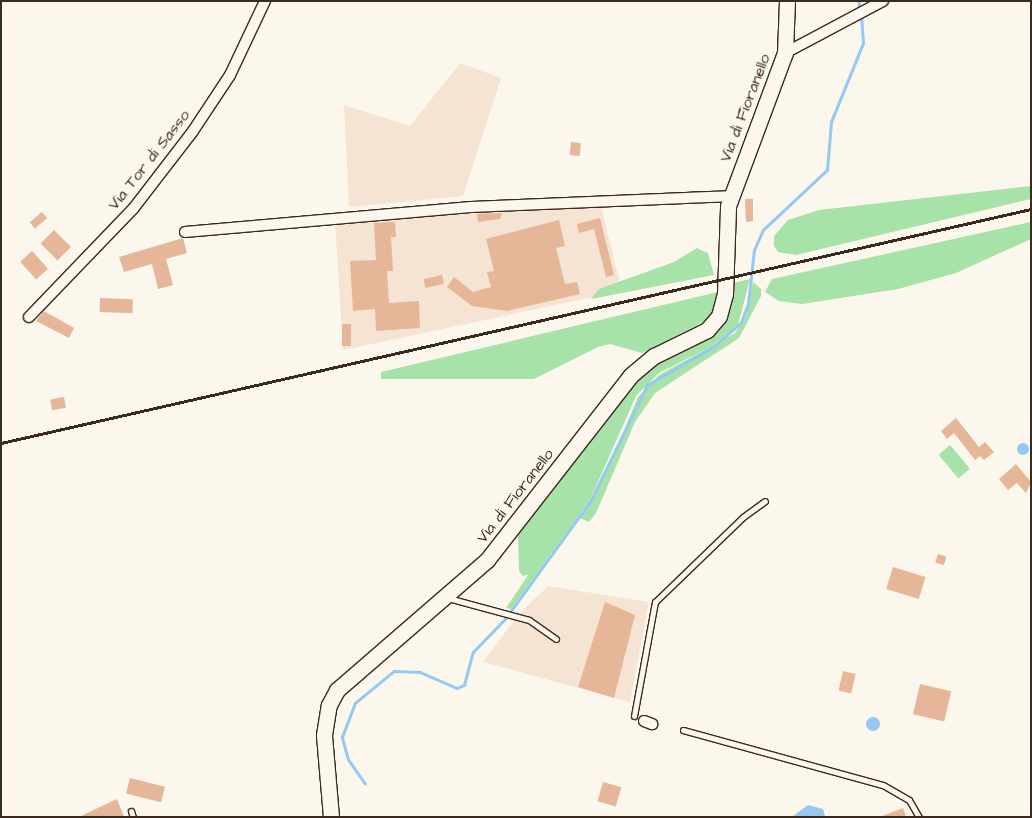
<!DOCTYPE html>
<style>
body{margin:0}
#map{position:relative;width:1032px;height:818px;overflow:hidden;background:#fbf7ec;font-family:"Architects Daughter",sans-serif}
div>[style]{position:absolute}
.built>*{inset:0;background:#f5e4d3}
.green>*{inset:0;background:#a7e2a8;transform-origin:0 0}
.water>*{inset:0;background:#95c9f2}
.round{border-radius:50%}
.stream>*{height:2.5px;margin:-1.25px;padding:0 1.25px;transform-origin:1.25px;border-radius:1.25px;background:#95c9f2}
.building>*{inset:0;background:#e6b698;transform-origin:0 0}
.roads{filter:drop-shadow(1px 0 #3b2a1e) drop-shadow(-1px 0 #3b2a1e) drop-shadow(0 1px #3b2a1e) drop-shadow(0 -1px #3b2a1e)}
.lane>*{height:5px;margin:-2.5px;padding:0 2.5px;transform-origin:2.5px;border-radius:2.5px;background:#fbf7ec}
.street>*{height:10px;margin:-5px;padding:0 5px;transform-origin:5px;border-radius:5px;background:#fbf7ec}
.secondary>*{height:15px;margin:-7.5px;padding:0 7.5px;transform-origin:7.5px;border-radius:7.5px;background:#fbf7ec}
.rail>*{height:2.5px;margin:-1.25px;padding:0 1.25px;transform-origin:1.25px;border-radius:1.25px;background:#3b2a1e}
span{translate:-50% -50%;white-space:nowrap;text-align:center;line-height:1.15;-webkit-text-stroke:5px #fbf7ec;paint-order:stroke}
.street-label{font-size:16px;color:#3b2a1e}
.frame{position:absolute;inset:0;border:2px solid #3b2a1e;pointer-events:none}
</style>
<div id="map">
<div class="built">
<div style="clip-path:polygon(460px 63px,501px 78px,463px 196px,349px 207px,344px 105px,410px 126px)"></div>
<div style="clip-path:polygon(601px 207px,622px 291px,343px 350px,335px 221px)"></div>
<div style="clip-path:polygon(548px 586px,649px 602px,630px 702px,483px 662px,520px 613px)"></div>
</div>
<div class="green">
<div style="clip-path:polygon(1031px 186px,1031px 199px,796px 255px,778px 252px,774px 246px,774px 236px,788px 220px,819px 210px)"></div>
<div style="clip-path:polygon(1031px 222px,1031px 239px,956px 273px,898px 289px,802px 304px,779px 301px,765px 292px,772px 279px)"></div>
<div style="clip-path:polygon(697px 248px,708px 253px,714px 275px,591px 299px,599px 289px,674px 262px)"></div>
<div style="clip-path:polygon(750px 279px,738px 325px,712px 346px,659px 373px,636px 396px,590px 500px,511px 609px,506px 608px,529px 574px,523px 576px,519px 571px,518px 534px,574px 456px,653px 363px,705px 336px,729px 284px)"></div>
<div style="clip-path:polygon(753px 282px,761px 289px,761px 296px,739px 338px,655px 393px,635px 422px,596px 513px,589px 522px,580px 518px,604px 478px,638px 397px,659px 375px,735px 333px,746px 317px)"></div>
<div style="clip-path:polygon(718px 292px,711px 315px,703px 322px,642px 353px,610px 344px,598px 347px,534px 379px,381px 379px,381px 372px)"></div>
<div style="left:950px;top:445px;width:31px;height:15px;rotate:50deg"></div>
</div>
<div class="water">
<div class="round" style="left:1017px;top:443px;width:12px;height:12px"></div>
<div class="round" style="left:866px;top:717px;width:14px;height:14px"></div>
<div style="clip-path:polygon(808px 805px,823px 809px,825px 816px,792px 817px)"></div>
</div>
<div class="stream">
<div style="left:859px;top:1px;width:9px;rotate:84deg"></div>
<div style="left:365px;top:784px;width:29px;rotate:-125deg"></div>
<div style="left:348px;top:760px;width:24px;rotate:-105deg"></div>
<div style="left:342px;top:737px;width:36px;rotate:-69deg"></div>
<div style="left:355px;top:703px;width:50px;rotate:-39.4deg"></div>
<div style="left:394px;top:671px;width:26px;rotate:2deg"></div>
<div style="left:420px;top:672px;width:40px;rotate:23.4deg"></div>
<div style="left:457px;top:688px;width:8px;rotate:-23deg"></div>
<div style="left:464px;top:685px;width:34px;rotate:-75deg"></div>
<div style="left:473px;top:652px;width:46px;rotate:-45.9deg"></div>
<div style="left:505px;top:619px;width:147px;rotate:-54.1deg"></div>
<div style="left:591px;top:500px;width:128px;rotate:-64deg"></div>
<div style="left:647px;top:385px;width:76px;rotate:-29.9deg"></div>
<div style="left:713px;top:347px;width:37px;rotate:-41deg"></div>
<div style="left:741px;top:323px;width:20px;rotate:-70deg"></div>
<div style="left:748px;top:304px;width:54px;rotate:-83.7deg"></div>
<div style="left:754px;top:250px;width:22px;rotate:-66deg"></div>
<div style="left:763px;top:230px;width:88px;rotate:-43.2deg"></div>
<div style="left:827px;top:170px;width:48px;rotate:-85.2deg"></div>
<div style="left:831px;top:122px;width:85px;rotate:-67.9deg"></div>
<div style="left:863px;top:43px;width:28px;rotate:-94deg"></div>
</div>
<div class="building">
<div style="left:571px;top:142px;width:10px;height:13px;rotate:6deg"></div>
<div style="clip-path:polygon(745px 199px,753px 199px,753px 221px,746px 222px)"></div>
<div style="left:42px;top:212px;width:8px;height:16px;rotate:50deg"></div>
<div style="clip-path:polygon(502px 213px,500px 219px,478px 222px,477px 214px)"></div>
<div style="clip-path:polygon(600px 218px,614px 275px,606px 277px,594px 229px,579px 233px,577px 224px)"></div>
<div style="clip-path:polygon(559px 220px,565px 246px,556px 248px,565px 284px,577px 282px,580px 294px,507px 311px,472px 306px,447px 287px,454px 277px,473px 292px,491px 287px,487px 272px,494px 271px,486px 239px)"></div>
<div style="clip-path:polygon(395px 222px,396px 237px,391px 237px,393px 271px,387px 271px,389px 303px,419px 301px,420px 328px,376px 331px,375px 309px,353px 311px,350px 261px,376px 260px,374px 223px)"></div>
<div style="left:54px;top:230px;width:24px;height:19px;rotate:45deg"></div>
<div style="clip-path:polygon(183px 238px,187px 253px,166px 259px,173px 285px,158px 289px,152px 264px,124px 272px,119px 257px)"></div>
<div style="left:32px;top:251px;width:24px;height:16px;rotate:48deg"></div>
<div style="left:442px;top:275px;width:9px;height:19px;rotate:77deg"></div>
<div style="left:100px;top:298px;width:33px;height:14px;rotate:2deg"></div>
<div style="clip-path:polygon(44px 311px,74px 328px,69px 338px,36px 321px)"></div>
<div style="left:342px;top:324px;width:9px;height:22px"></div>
<div style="left:64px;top:397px;width:11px;height:14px;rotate:80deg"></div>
<div style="clip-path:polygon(956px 418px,979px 447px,985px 442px,994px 452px,984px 460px,980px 456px,975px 460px,954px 433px,947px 439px,941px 431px)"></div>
<div style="clip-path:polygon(1016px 464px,1031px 482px,1026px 493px,1017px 483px,1008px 490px,999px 479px)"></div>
<div style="left:938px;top:554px;width:9px;height:9px;rotate:18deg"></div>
<div style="left:893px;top:567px;width:34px;height:23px;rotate:17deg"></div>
<div style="clip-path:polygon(605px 602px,635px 615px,614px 698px,578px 687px)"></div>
<div style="left:843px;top:671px;width:13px;height:20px;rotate:13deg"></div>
<div style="left:920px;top:684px;width:32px;height:31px;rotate:13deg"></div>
<div style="left:130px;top:778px;width:36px;height:16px;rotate:14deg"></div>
<div style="left:603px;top:782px;width:19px;height:20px;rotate:16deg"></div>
<div style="clip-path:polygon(117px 799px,124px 817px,79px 817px,102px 806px)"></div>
<div style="clip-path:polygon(903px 808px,906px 817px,883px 817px,882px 816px)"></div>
</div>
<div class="roads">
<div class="lane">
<div style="left:448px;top:598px;width:84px;rotate:15.2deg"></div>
<div style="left:529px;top:620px;width:33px;rotate:35deg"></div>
<div style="left:634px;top:716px;width:116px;rotate:-79.6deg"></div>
<div style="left:655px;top:602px;width:122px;rotate:-44deg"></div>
<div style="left:743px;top:517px;width:27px;rotate:-36deg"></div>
<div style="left:683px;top:730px;width:207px;rotate:15.4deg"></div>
<div style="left:883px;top:785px;width:30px;rotate:30deg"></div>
<div style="left:909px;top:800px;width:20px;rotate:60deg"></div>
<div style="left:131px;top:811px;width:6px;rotate:72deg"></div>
</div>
<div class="street">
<div style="left:785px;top:53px;width:111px;rotate:-28deg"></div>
<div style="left:185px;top:232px;width:287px;rotate:-5deg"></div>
<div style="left:471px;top:207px;width:259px;rotate:-2.4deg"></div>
<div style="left:29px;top:317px;width:150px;rotate:-46.1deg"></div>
<div style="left:133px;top:209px;width:98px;rotate:-52.4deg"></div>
<div style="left:193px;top:131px;width:67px;rotate:-56.5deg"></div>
<div style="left:230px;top:75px;width:82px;rotate:-64.7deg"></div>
<div style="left:644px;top:721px;width:9px;rotate:21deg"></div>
</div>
<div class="secondary">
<div style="left:331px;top:817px;width:82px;rotate:-94.9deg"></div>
<div style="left:324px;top:735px;width:30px;rotate:-81deg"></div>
<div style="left:329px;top:705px;width:17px;rotate:-62deg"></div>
<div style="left:337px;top:690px;width:198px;rotate:-40.9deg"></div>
<div style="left:487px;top:560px;width:234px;rotate:-52.1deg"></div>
<div style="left:631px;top:375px;width:30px;rotate:-40deg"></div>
<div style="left:654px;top:356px;width:59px;rotate:-26.1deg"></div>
<div style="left:707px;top:330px;width:18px;rotate:-49deg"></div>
<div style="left:719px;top:316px;width:23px;rotate:-75deg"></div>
<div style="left:725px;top:294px;width:88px;rotate:-88deg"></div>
<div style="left:728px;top:206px;width:163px;rotate:-69.6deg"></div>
<div style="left:785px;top:53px;width:52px;rotate:-87.8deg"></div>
</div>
</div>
<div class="rail">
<div style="left:1px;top:443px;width:1056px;rotate:-12.8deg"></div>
</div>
<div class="street-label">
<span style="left:745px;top:108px;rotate:-69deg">Via di Fioranello</span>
<span style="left:149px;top:160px;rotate:-52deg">Via Tor di Sasso</span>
<span style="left:515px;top:496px;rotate:-52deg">Via di Fioranello</span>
</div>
<div class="frame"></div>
</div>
